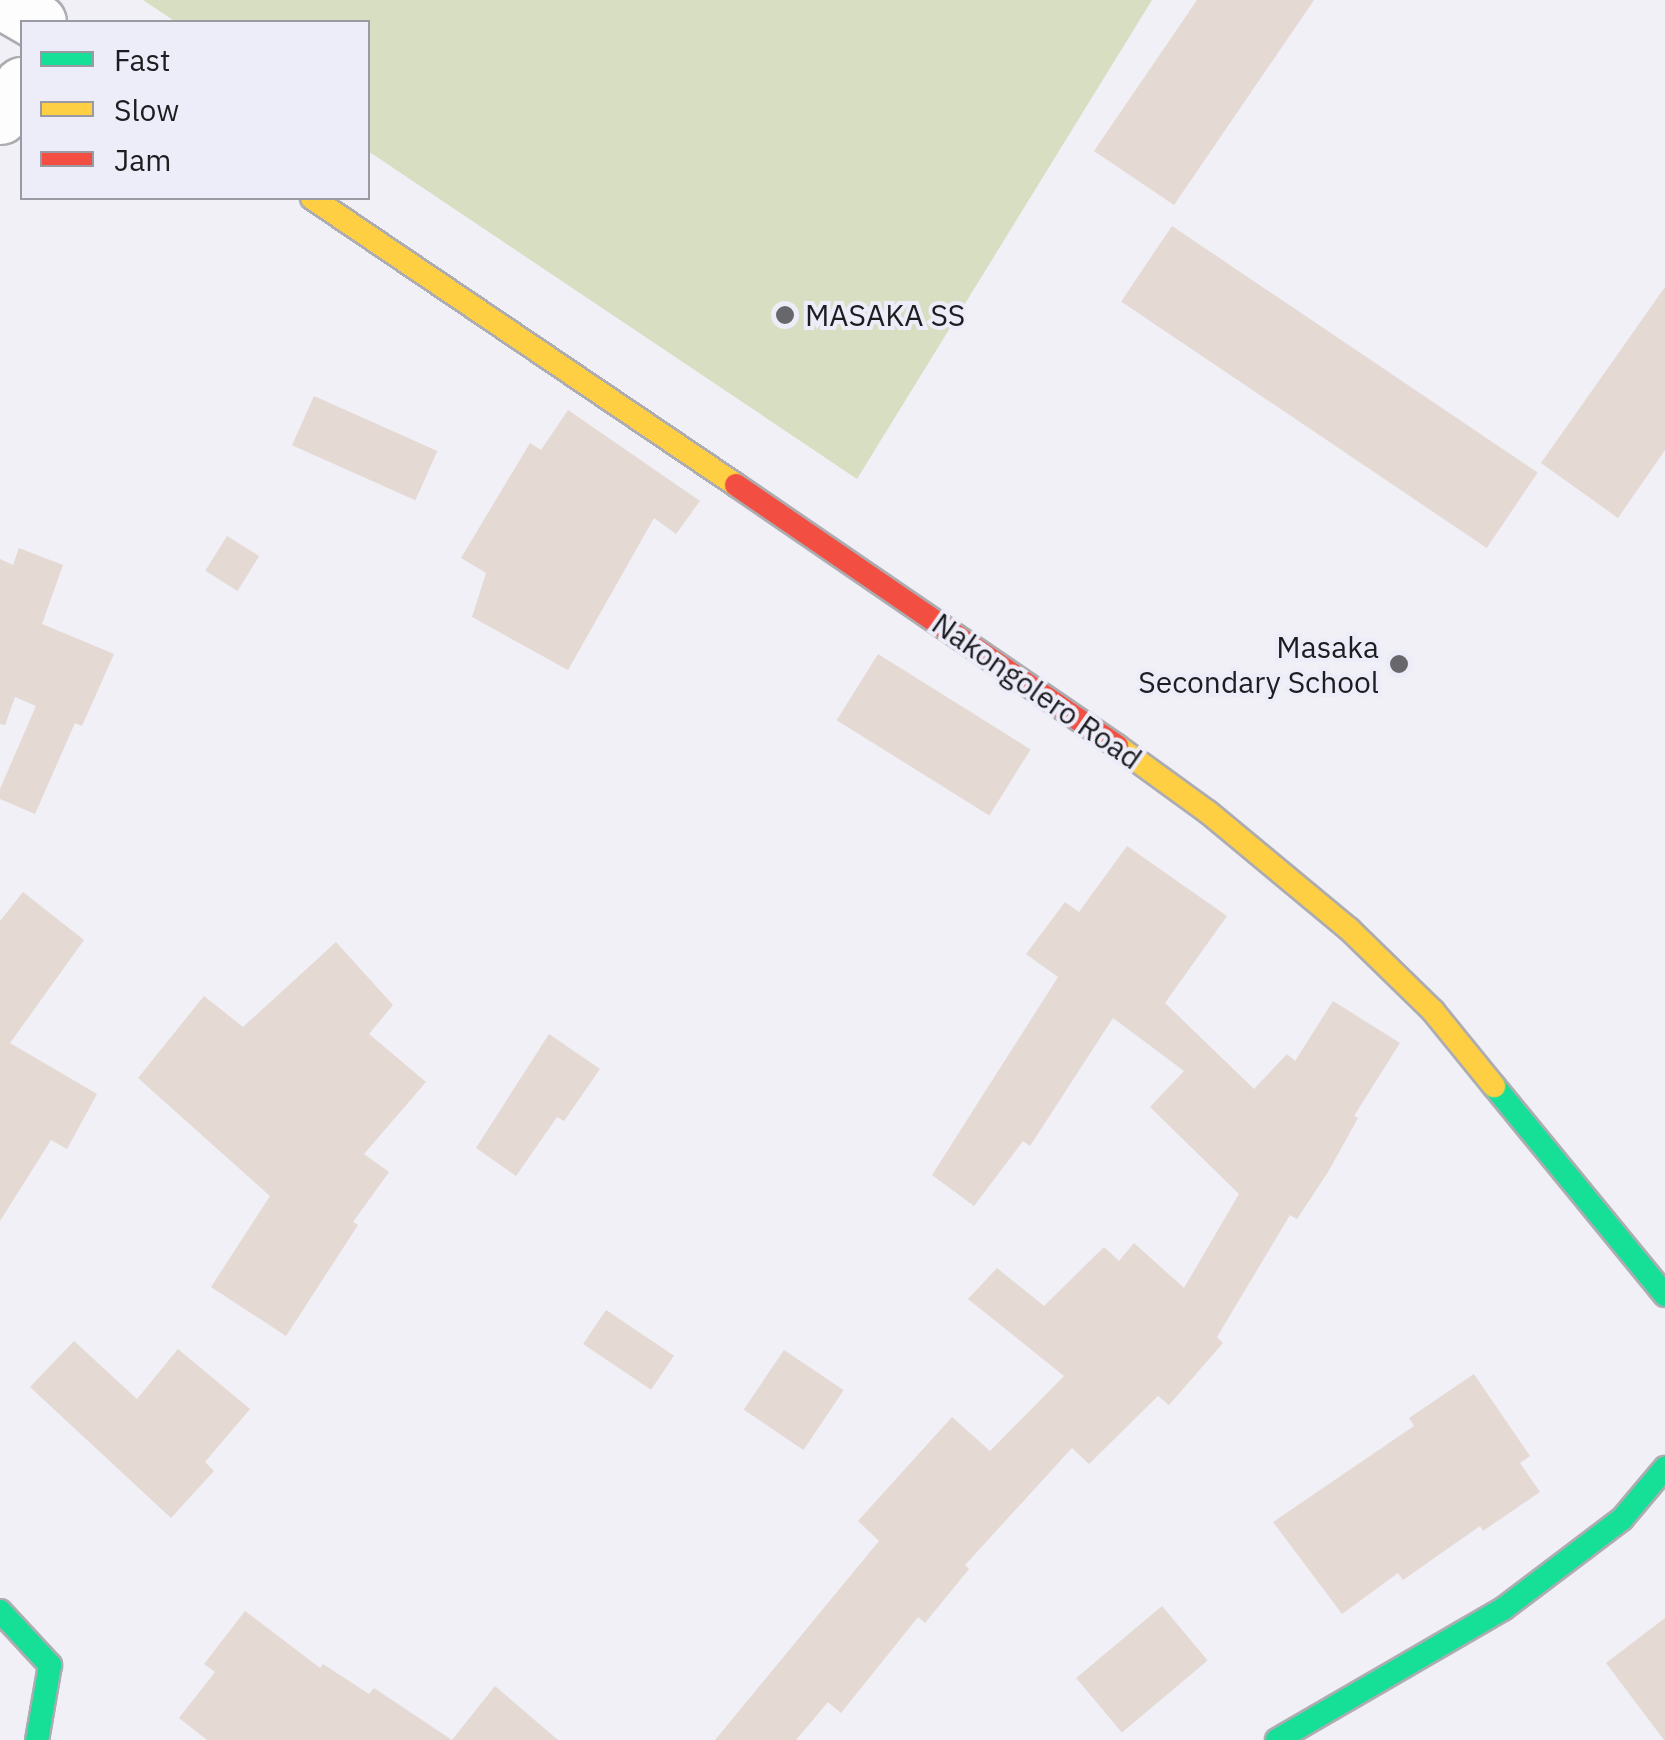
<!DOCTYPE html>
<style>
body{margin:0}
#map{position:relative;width:1665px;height:1740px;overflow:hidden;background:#f0f0f6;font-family:"IBM Plex Sans",sans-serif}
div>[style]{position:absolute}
.green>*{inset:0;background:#d8dec2}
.building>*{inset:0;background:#e4d9d3;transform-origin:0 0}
.roads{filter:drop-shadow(2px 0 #acacb1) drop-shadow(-2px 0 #acacb1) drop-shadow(0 2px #acacb1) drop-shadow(0 -2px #acacb1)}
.street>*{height:55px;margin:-27.5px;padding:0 27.5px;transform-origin:27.5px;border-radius:27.5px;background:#fdfdfe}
.fast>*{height:22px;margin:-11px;padding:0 11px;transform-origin:11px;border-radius:11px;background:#16e098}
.slow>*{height:22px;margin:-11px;padding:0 11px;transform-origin:11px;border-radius:11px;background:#ffcf43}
.jam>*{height:22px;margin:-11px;padding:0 11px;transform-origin:11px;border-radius:11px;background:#f24e42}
.dots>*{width:28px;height:28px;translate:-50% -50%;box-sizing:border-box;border:5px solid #ededf9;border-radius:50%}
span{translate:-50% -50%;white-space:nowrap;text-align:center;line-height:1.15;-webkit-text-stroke:8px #ededf9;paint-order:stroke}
.poi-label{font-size:30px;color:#1d1d21}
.left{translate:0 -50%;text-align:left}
.right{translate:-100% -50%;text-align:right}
.street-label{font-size:30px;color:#1d1d21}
.legend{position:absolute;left:20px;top:20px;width:350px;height:180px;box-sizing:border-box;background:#ededf9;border:2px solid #9a9aa3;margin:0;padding:12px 18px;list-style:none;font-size:30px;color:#1d1d21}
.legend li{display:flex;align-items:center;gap:20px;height:50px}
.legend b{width:50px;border:2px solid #9a9aa3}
</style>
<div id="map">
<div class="green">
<div style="clip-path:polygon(143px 0,1152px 0,857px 479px,368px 151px,368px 22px,176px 22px)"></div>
</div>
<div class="building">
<div style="clip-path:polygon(1197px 0,1314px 0,1174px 205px,1094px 151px)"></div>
<div style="left:1172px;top:226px;width:441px;height:91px;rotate:34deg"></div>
<div style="clip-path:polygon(1665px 287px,1665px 450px,1618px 518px,1541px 463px)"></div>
<div style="left:314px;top:396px;width:135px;height:54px;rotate:24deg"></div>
<div style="clip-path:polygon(568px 410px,700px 501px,676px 534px,654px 518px,568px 670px,472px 617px,486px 573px,461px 558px,530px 443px,541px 450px)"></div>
<div style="left:227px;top:536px;width:38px;height:41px;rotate:32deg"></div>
<div style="clip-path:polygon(19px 548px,63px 565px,42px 624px,114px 654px,82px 726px,75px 723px,35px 814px,0 799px,0 789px,36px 706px,15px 697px,5px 725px,0 724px,0 559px,13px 565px)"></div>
<div style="left:878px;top:654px;width:180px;height:78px;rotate:32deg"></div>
<div style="clip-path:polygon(1127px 846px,1227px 916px,1165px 1003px,1254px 1089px,1287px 1054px,1295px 1061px,1333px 1001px,1400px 1043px,1354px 1116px,1358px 1118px,1328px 1172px,1297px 1219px,1290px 1215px,1217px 1337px,1223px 1343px,1169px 1405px,1158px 1396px,1089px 1464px,1072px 1448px,965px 1565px,969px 1569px,925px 1623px,918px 1617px,841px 1713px,828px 1702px,796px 1740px,715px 1740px,879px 1541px,858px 1521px,952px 1417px,990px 1451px,1064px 1376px,968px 1299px,997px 1268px,1044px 1306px,1104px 1247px,1119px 1261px,1134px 1243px,1184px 1288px,1239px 1194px,1150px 1107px,1184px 1071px,1113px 1018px,1030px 1146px,1023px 1141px,974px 1206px,932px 1175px,1058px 977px,1026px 954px,1065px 902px,1079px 912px)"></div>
<div style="clip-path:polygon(23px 892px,84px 940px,10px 1043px,97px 1094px,67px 1149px,51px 1140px,0 1221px,0 921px)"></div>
<div style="clip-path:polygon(336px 942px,393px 1005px,369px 1034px,426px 1082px,364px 1154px,389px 1172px,353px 1222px,358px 1225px,286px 1336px,211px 1287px,270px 1196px,138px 1078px,204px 996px,243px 1027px)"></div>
<div style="clip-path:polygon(549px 1034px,600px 1069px,564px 1121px,557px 1117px,516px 1176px,476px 1148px)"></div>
<div style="left:606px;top:1310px;width:82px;height:41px;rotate:34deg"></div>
<div style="clip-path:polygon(74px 1341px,137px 1399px,178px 1349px,250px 1409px,205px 1462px,214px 1471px,171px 1518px,30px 1387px)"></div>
<div style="left:784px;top:1350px;width:72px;height:72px;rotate:34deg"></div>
<div style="clip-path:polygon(1474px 1374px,1530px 1456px,1520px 1463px,1540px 1492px,1483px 1531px,1480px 1526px,1403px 1580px,1398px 1573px,1342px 1614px,1273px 1522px,1414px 1426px,1409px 1418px)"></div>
<div style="left:1162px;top:1606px;width:71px;height:112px;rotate:50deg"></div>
<div style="clip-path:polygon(245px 1611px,320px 1668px,323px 1664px,369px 1694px,374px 1688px,452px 1740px,495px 1686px,558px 1740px,207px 1740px,179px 1718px,215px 1672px,204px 1664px)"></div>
<div style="clip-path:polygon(1665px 1618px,1665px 1740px,1664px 1740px,1606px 1663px)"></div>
</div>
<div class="roads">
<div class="street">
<div style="left:0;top:0;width:44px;rotate:30.1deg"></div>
<div style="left:0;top:116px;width:38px;rotate:-55deg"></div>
</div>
<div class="fast">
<div style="left:1494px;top:1086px;width:270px;rotate:50.7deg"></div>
<div style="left:0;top:1611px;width:74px;rotate:47.2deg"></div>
<div style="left:50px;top:1665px;width:76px;rotate:99.8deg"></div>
<div style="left:1277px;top:1740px;width:261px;rotate:-30.1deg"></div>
<div style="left:1503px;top:1609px;width:149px;rotate:-37.1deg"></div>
<div style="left:1622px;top:1519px;width:67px;rotate:-49.9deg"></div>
</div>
<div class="slow">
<div style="left:312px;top:198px;width:512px;rotate:34.09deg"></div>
<div style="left:1117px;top:746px;width:112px;rotate:36deg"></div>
<div style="left:1208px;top:812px;width:183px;rotate:39.7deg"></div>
<div style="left:1349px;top:929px;width:117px;rotate:44.3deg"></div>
<div style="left:1433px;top:1011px;width:97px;rotate:50.9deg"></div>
</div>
<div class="jam">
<div style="left:736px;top:485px;width:462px;rotate:34.4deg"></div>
</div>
</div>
<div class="dots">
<div style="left:785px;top:315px;background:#67676c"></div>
<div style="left:1399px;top:664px;background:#67676c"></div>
</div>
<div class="poi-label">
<span class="left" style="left:805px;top:315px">MASAKA SS</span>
<span class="right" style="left:1379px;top:664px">Masaka<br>Secondary School</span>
</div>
<div class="street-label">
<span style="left:1037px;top:691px;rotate:35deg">Nakongolero Road</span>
</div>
<ul class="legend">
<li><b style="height:12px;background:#16e098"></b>Fast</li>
<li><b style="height:12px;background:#ffcf43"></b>Slow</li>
<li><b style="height:12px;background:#f24e42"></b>Jam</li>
</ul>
</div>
